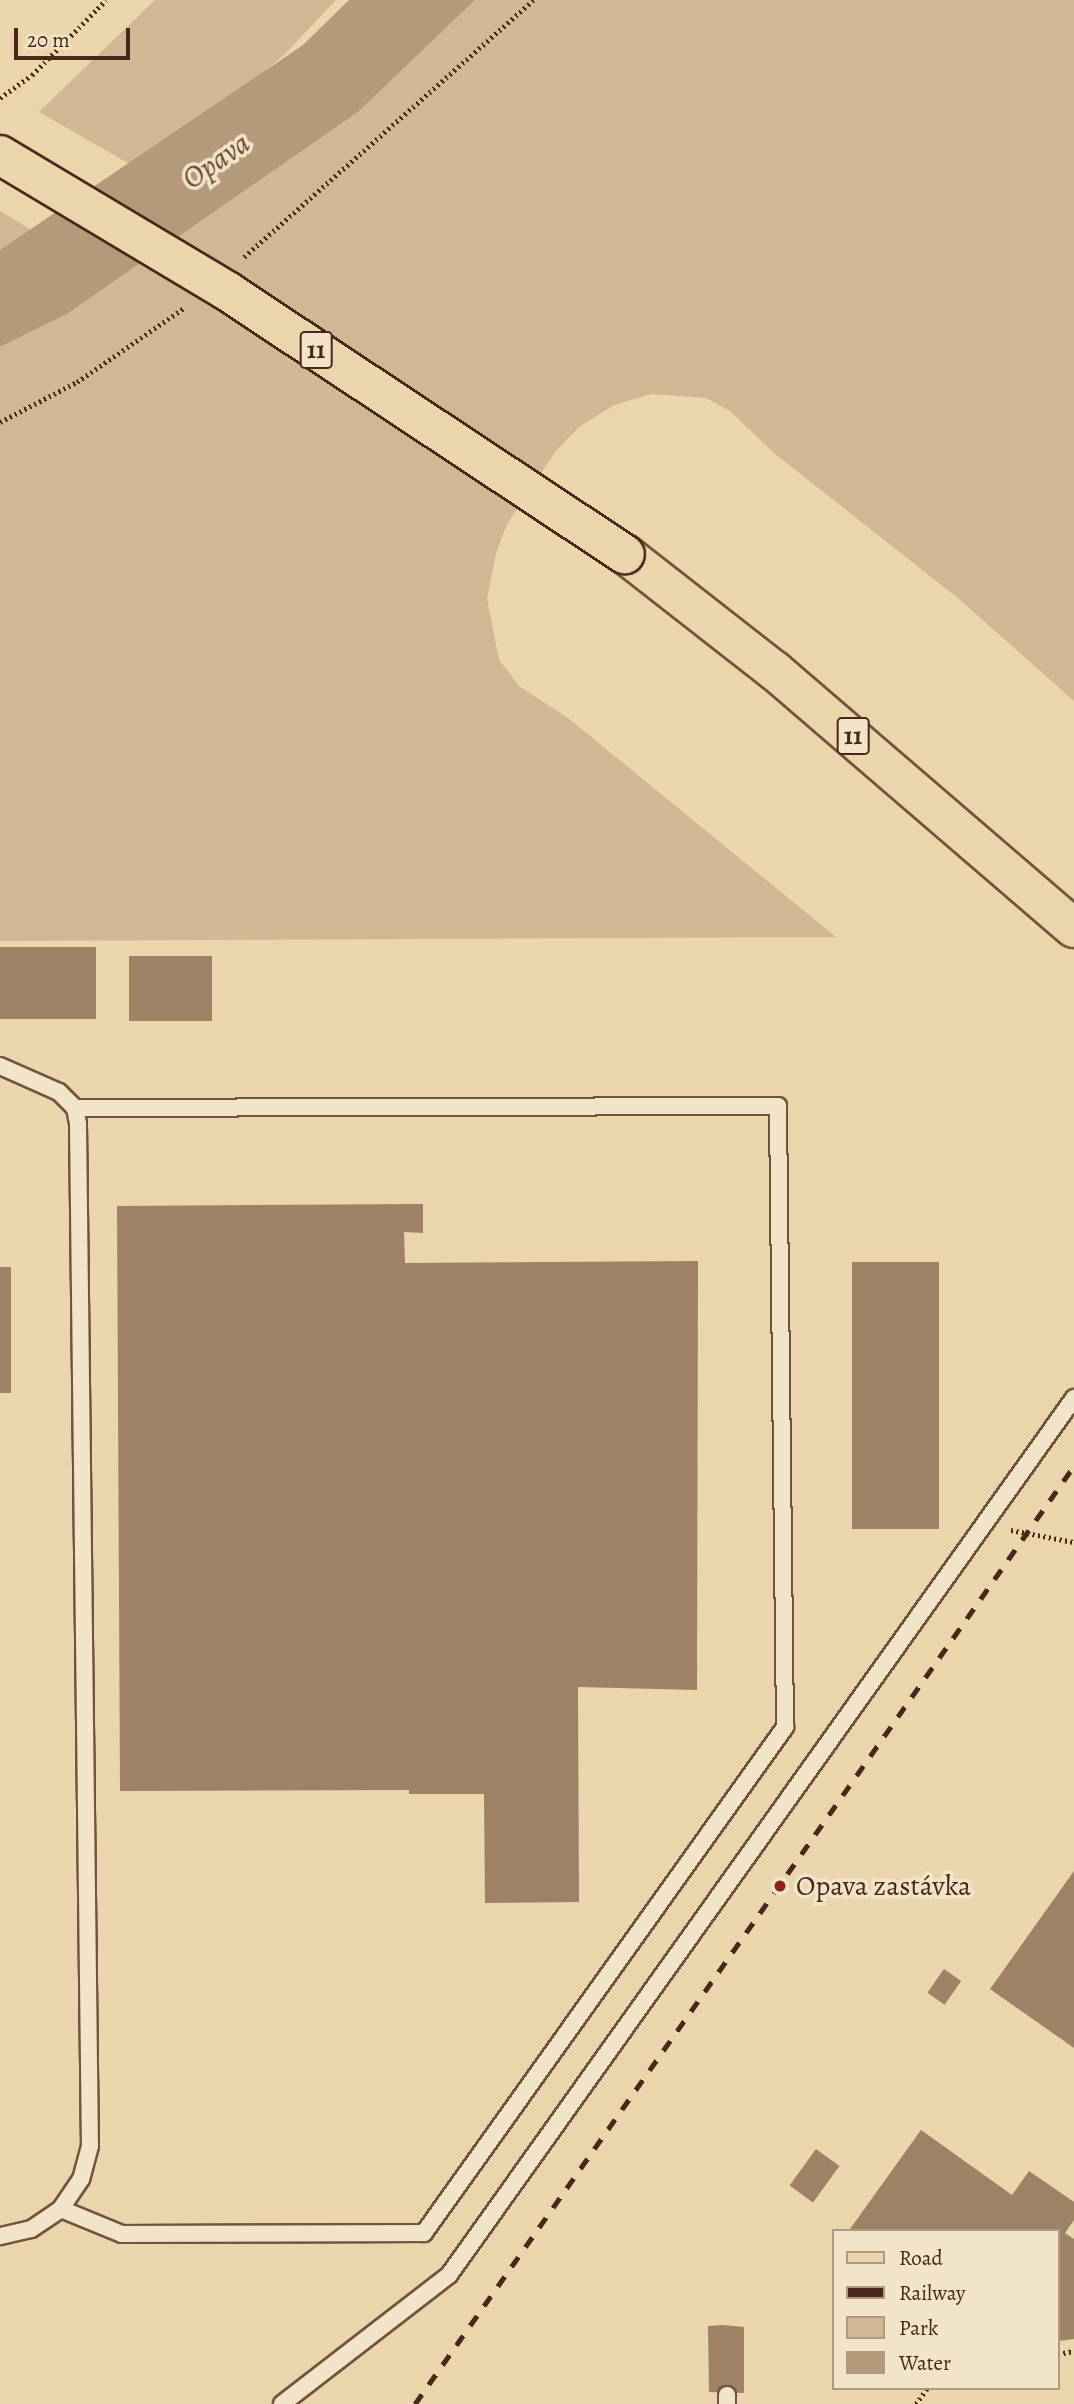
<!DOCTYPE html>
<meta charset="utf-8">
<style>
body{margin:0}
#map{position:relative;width:1074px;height:2404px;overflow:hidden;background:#ead5ac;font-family:Alegreya,serif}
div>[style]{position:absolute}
.green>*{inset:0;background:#cfb893}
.water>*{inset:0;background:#b49a7a}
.building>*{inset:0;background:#9d8265;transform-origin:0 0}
.path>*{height:4.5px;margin-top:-2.25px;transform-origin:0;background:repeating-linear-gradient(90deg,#4a2819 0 2px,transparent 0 5.5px)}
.roads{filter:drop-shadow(2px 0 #72533e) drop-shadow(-2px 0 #72533e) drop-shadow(0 2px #72533e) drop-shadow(0 -2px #72533e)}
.lane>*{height:16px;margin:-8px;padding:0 8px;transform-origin:8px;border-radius:8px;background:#f1e4c9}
.primary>*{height:38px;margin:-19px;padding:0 19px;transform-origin:19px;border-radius:19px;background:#ead5ac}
.rail>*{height:5px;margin-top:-2.5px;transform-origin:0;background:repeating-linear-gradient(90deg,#4a2819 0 12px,transparent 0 24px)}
.bridges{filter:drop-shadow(2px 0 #4a2819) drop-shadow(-2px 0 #4a2819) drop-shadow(0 2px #4a2819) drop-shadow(0 -2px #4a2819)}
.primary-bridge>*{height:38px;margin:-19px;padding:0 19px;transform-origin:19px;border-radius:19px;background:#ead5ac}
.dots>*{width:19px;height:19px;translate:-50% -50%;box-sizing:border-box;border:4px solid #f1e4c9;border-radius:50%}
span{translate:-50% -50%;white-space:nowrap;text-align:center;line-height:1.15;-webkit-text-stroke:7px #f1e4c9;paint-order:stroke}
.shield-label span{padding:2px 5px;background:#f1e4c9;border:2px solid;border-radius:5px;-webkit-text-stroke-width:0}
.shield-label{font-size:26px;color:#4a2819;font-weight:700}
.poi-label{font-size:28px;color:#4a2819}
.left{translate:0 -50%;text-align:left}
.water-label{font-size:30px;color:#644431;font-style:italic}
.legend{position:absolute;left:832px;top:2229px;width:228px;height:161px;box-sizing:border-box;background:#f1e4c9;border:2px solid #ae9983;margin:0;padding:9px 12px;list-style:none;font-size:21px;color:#4a2819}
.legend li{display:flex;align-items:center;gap:14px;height:35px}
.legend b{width:35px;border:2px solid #ae9983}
.scale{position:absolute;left:14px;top:28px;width:116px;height:32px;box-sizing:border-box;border:4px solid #4a2819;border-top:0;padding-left:9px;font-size:21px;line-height:24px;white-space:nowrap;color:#4a2819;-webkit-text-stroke:5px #f1e4c9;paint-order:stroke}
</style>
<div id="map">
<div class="green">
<div style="clip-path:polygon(155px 0,336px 0,284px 55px,219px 110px,133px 166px,39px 112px)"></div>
<div style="clip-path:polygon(475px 0,1074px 0,1074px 701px,959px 599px,774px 453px,730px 411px,706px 398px,652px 394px,614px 405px,579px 427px,555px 452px,507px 524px,496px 553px,487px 599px,499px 660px,519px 686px,568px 718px,836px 937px,0 941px,0 347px,67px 314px,358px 112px)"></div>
<div style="clip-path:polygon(0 211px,43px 237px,0 258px)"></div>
</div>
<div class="water">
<div style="clip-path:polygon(349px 0,475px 0,358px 112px,67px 314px,0 347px,0 250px,303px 45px)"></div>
</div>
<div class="building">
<div style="left:96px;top:947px;width:72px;height:96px;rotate:90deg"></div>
<div style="left:129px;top:956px;width:83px;height:65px"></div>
<div style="clip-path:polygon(423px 1204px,423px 1233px,404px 1232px,405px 1263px,698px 1261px,697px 1690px,578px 1687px,579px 1902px,485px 1903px,484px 1794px,409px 1794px,409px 1790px,120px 1791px,117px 1206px)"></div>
<div style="left:852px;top:1262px;width:87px;height:267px"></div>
<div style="left:0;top:1267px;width:11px;height:126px"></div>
<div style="clip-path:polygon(1074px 1871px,1074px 2048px,990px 1989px)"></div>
<div style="left:944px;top:1969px;width:21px;height:29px;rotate:35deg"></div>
<div style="clip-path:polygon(921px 2130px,1012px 2195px,1029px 2171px,1074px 2202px,1074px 2220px,1065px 2233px,1074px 2239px,1074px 2339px,1058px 2341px,1058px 2231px,850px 2229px)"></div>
<div style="left:816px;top:2149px;width:29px;height:45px;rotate:36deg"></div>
<div style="clip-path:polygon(723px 2325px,744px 2327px,744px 2393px,709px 2392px,708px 2326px)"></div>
</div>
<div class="path">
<div style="left:0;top:98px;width:39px;rotate:-36deg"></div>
<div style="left:32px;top:75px;width:105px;rotate:-45.4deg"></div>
<div style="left:244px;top:257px;width:387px;rotate:-41.6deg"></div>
<div style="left:0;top:422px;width:87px;rotate:-27.5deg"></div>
<div style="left:77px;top:382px;width:130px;rotate:-34.7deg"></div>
<div style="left:1011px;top:1530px;width:64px;rotate:10.8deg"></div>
<div style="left:1058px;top:2354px;width:16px;rotate:-11deg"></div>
<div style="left:916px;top:2404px;width:19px;rotate:-55deg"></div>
</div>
<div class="roads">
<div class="lane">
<div style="left:0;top:1066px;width:64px;rotate:23.8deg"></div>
<div style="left:59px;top:1092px;width:23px;rotate:45deg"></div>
<div style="left:75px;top:1108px;width:16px;rotate:79deg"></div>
<div style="left:78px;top:1124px;width:1022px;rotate:89.33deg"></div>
<div style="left:90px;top:2146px;width:34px;rotate:105deg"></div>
<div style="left:81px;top:2179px;width:36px;rotate:124deg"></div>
<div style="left:61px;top:2209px;width:36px;rotate:146deg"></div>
<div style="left:31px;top:2229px;width:32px;rotate:167deg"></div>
<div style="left:61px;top:2209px;width:66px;rotate:22.3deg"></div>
<div style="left:122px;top:2234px;width:302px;rotate:-0.2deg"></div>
<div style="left:424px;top:2233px;width:622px;rotate:-54.49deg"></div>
<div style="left:785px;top:1727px;width:621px;rotate:-90.65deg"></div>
<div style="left:778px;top:1106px;width:703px;rotate:179.84deg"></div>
<div style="left:727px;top:2395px;width:9px;rotate:90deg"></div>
<div style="left:282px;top:2404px;width:211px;rotate:-37.7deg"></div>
<div style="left:449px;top:2275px;width:1077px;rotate:-54.52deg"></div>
</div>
<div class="primary">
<div style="left:625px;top:554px;width:190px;rotate:38deg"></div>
<div style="left:775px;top:671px;width:394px;rotate:40.7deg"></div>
</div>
</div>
<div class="rail">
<div style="left:415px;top:2404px;width:1146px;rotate:-54.91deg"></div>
</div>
<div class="bridges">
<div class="primary-bridge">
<div style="left:0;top:155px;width:265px;rotate:30.9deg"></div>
<div style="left:227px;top:291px;width:477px;rotate:33.5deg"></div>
</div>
</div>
<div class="dots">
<div style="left:780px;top:1886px;background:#8f2418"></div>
</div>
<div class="shield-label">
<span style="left:316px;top:350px">11</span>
<span style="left:853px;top:736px">11</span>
</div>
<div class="poi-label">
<span class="left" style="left:796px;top:1886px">Opava zastávka</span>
</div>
<div class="water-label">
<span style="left:216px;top:161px;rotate:-35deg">Opava</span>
</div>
<ul class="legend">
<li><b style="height:9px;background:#ead5ac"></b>Road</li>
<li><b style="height:9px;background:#4a2819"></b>Railway</li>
<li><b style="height:19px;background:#cfb893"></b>Park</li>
<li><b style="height:19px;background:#b49a7a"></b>Water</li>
</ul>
<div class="scale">20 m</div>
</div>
